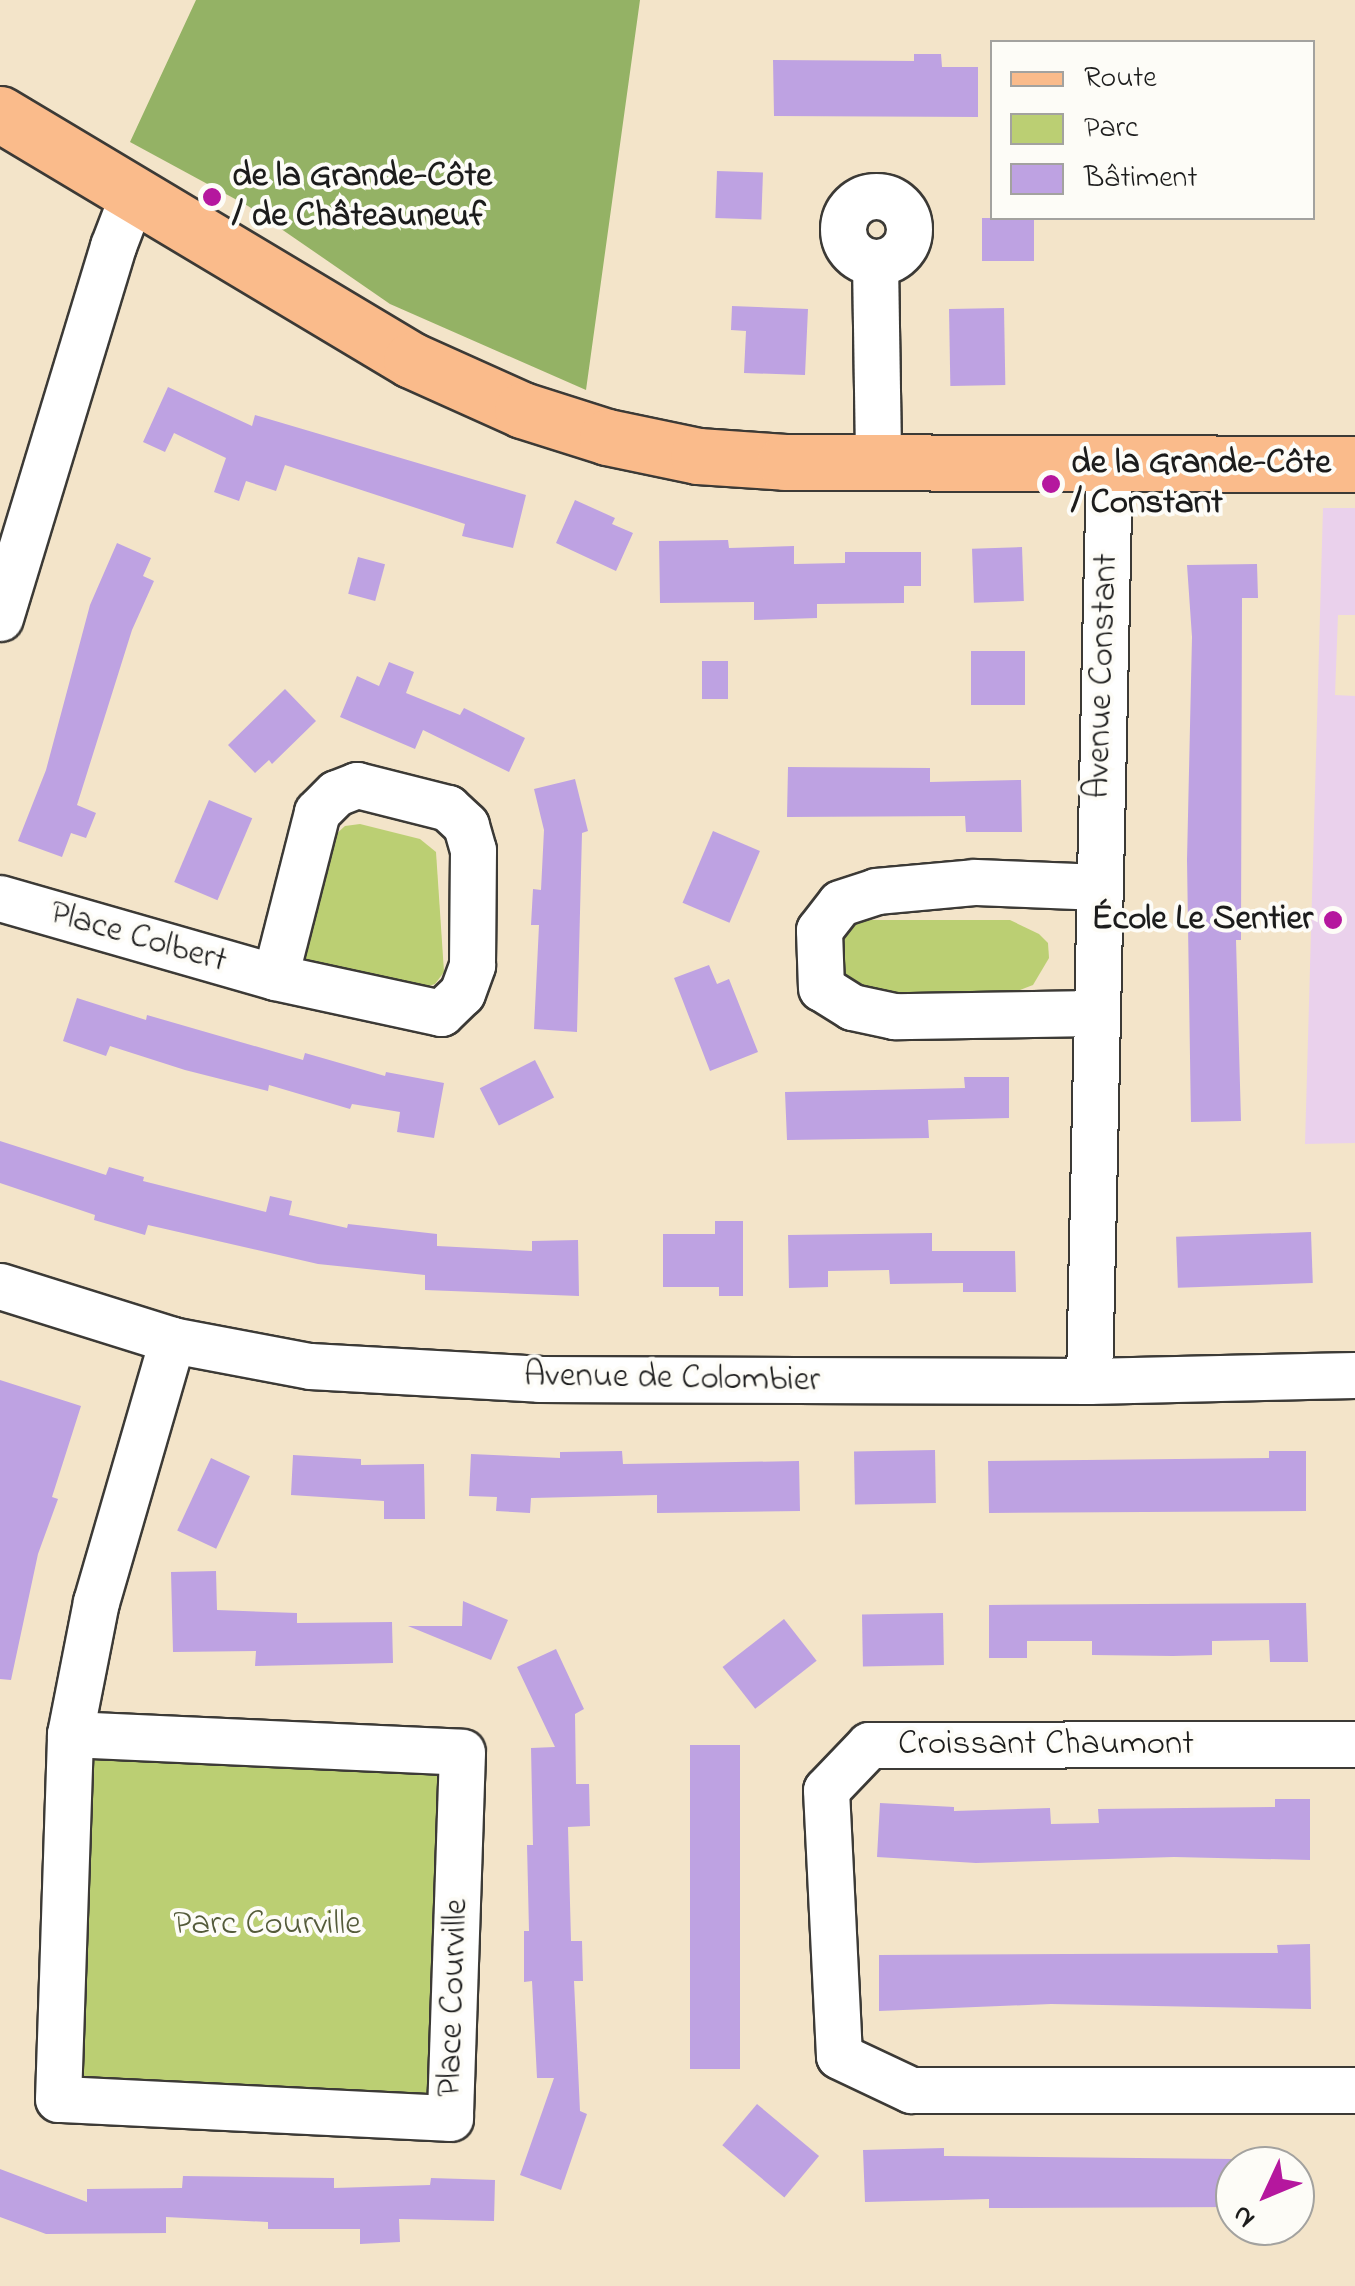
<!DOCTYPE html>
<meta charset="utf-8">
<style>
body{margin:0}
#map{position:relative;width:1355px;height:2286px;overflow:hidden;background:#f3e4c9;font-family:"Indie Flower",sans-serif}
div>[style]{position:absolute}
.built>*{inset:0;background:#ead1ec}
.green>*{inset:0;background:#bbcf73;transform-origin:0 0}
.forest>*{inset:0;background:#94b265}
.building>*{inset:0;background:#bea2e2;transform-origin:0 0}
.roads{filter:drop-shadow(2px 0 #3c3a36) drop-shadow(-2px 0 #3c3a36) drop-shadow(0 2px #3c3a36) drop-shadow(0 -2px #3c3a36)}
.minor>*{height:45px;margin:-22.5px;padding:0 22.5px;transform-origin:22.5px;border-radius:22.5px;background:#fff}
.minor>.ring{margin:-22.5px;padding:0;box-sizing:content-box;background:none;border:45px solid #fff;border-radius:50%}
.major>*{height:55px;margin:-27.5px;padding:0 27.5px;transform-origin:27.5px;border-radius:27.5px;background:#fabb8b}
.dots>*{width:28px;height:28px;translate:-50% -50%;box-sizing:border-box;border:5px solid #fdfcf7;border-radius:50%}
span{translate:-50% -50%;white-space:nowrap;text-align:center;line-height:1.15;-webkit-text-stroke:8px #fdfcf7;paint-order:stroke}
.poi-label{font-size:35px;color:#1c1c1c;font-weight:700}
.left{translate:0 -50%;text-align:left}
.right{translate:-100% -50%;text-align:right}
.street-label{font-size:35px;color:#1c1c1c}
.park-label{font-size:35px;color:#545b3a}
.legend{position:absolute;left:990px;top:40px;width:325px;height:180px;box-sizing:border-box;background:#fdfcf7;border:2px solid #a3a29f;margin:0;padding:12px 18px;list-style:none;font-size:30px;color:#1c1c1c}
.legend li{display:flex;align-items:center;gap:20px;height:50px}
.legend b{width:50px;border:2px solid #a3a29f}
.north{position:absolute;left:1215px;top:2146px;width:100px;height:100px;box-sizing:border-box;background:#fdfcf7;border:2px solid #a3a29f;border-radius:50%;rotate:226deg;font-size:28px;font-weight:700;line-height:40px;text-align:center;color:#1c1c1c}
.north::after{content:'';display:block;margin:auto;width:35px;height:45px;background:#b5179e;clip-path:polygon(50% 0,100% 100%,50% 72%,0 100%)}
</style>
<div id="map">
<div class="built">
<div style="clip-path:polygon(1323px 508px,1355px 508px,1355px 615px,1338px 615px,1335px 695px,1355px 696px,1355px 1143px,1305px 1144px)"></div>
</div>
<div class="green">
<div style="clip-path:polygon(360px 824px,420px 839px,436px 852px,444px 972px,435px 984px,417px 990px,303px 967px,303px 951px,335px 835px,345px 826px)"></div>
<div style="clip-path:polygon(860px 920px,1010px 920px,1039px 934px,1048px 943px,1049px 958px,1033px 985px,1015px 992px,869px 994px,841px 978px,837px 934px)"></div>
<div style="left:70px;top:1736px;width:391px;height:363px;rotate:1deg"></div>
</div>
<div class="forest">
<div style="clip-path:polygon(196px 0,640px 0,586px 390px,390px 304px,248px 206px,130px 142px)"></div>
</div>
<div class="building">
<div style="clip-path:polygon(914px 54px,941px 54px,942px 67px,978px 67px,978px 117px,774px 116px,773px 60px,914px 61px)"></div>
<div style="left:717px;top:171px;width:46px;height:47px;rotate:2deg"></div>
<div style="left:982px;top:218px;width:52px;height:43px"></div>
<div style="clip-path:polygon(732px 306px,808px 309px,805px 375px,744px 373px,746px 331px,731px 330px)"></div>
<div style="left:1004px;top:308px;width:77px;height:55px;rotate:89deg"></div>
<div style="clip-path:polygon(168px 387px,252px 426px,255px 415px,526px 495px,513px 548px,462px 536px,465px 524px,285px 465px,276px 491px,246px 481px,239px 501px,214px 492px,226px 458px,174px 433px,165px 452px,143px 442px)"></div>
<div style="clip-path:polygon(575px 500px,615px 518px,612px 524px,633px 533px,616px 571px,556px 543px)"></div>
<div style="clip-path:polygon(728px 540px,729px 548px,794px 546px,794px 564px,845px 563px,845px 552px,921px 552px,921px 586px,904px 586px,904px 603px,817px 604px,817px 618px,754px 620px,754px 602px,660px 603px,659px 541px)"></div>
<div style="clip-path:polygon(117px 543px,151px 558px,143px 576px,154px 581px,132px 630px,77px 805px,96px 813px,86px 838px,71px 833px,62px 857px,18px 841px,46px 770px,90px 605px)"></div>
<div style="left:1022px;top:547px;width:54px;height:50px;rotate:88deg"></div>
<div style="left:358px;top:557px;width:28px;height:38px;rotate:15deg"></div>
<div style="clip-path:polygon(1257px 564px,1258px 598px,1242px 598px,1241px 940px,1236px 940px,1241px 1121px,1191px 1122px,1187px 860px,1192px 637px,1187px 565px)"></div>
<div style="left:1025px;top:651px;width:54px;height:54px;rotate:90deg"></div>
<div style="left:702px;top:661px;width:26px;height:38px"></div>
<div style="clip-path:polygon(389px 662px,414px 672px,406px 693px,460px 715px,464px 708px,525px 738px,509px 772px,423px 730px,415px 749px,340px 717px,357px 676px,379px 686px)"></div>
<div style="clip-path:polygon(285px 689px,316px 721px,272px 764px,269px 760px,255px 773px,228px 745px)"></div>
<div style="clip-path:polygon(788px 767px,930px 768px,930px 782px,1021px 780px,1022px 832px,966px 832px,965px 816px,787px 817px)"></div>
<div style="clip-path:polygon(575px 779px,588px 831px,582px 833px,577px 1032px,534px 1029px,539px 925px,531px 925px,533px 889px,541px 890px,544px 830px,534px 789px)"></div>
<div style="left:209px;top:800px;width:47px;height:89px;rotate:23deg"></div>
<div style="left:713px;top:831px;width:51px;height:78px;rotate:23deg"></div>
<div style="clip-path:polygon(709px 965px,717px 984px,729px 979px,758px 1052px,710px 1071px,674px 978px)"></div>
<div style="clip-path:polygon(77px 998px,146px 1020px,147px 1015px,303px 1060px,305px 1053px,385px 1076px,386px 1072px,444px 1083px,434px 1138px,397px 1132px,400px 1112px,352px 1104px,350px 1109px,269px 1085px,268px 1091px,185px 1070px,110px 1046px,106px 1056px,63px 1041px)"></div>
<div style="left:535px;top:1060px;width:42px;height:62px;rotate:63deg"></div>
<div style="clip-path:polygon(964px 1077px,1009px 1077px,1009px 1118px,928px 1120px,929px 1138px,787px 1140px,785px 1092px,965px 1088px)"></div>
<div style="clip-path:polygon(0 1141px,106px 1175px,109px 1167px,144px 1177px,143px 1181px,266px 1212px,270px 1196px,292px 1201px,289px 1215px,347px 1228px,348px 1224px,437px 1234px,437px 1246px,532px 1251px,532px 1241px,578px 1240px,579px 1296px,425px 1290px,425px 1275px,318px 1264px,148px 1225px,145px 1235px,94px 1220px,95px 1215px,0 1183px)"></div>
<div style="clip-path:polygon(715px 1221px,743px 1221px,743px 1296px,719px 1296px,719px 1287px,663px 1287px,663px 1234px,715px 1234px)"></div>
<div style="left:1311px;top:1232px;width:51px;height:135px;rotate:88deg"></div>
<div style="clip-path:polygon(932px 1233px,932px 1251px,1015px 1251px,1016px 1292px,963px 1292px,963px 1283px,890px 1284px,889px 1270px,828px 1271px,828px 1287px,789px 1288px,788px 1235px)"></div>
<div style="clip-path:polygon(0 1380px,81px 1406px,52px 1497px,58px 1499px,38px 1554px,11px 1680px,0 1679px)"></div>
<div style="left:935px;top:1450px;width:53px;height:81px;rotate:89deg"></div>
<div style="clip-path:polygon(622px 1451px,623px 1464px,799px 1461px,800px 1511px,657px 1513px,657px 1495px,531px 1498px,530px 1513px,496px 1511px,497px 1497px,469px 1496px,471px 1454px,560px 1458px,560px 1452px)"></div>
<div style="clip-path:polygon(1269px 1451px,1306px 1451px,1306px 1511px,989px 1513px,988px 1461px,1269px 1458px)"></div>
<div style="clip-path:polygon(293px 1455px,361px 1459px,361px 1465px,424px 1464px,425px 1519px,384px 1519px,384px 1501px,291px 1495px)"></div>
<div style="left:211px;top:1458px;width:43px;height:80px;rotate:25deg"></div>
<div style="clip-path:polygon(216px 1571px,217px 1610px,297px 1613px,297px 1623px,392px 1622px,393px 1663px,255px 1666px,256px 1651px,173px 1652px,171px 1572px)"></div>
<div style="clip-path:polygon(463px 1601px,508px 1620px,491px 1660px,408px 1626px,462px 1626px)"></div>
<div style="clip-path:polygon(1306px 1603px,1308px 1662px,1270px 1662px,1269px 1640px,1212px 1641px,1212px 1655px,1173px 1656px,1092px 1655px,1092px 1641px,1027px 1641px,1027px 1658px,989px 1658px,989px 1605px)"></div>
<div style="left:943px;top:1613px;width:52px;height:81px;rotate:89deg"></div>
<div style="left:784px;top:1619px;width:53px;height:78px;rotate:52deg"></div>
<div style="clip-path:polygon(556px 1649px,584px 1709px,575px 1714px,576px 1784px,589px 1784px,590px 1826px,568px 1827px,571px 1941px,582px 1941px,583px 1981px,574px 1981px,580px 2111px,587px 2114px,561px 2190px,520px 2175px,554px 2078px,537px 2078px,532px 1981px,524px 1982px,524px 1931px,529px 1931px,527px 1845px,533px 1845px,531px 1748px,555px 1747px,517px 1667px)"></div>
<div style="left:690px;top:1745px;width:50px;height:324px"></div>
<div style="clip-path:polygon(1275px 1799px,1310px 1799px,1310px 1860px,1174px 1857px,976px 1863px,877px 1857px,880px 1803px,954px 1807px,954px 1811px,1050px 1808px,1051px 1824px,1099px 1823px,1098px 1809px,1275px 1807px)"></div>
<div style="clip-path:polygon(1310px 1944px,1311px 2009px,1051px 2004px,879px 2011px,879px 1955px,1278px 1953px,1277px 1945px)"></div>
<div style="left:757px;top:2104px;width:81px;height:54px;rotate:40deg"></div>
<div style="clip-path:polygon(944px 2148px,944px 2156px,1235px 2159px,1235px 2207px,989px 2208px,989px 2199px,865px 2202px,863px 2150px)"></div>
<div style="clip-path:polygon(0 2169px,87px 2202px,87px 2189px,182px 2188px,183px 2176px,334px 2178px,334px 2188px,430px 2185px,431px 2178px,495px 2180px,494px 2221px,399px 2219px,400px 2242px,360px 2244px,360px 2229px,268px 2229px,268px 2222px,166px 2217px,166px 2233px,46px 2234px,0 2217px)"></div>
</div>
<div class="roads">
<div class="minor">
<div class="ring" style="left:843px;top:196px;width:21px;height:21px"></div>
<div style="left:875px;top:262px;width:201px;rotate:89.1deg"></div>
<div style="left:0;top:618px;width:389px;rotate:-73.1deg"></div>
<div style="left:113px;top:246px;width:56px;rotate:-69deg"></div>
<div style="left:0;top:898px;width:286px;rotate:16deg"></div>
<div style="left:275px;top:977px;width:170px;rotate:12.2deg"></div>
<div style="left:441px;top:1013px;width:29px;rotate:-44deg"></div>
<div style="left:462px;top:993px;width:30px;rotate:-70deg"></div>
<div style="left:472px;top:965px;width:115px;rotate:-89.5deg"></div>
<div style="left:473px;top:850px;width:26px;rotate:-106deg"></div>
<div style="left:466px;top:825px;width:25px;rotate:-137deg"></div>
<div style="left:448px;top:808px;width:94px;rotate:-165.8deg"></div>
<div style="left:357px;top:785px;width:22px;rotate:159deg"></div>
<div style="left:336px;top:793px;width:27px;rotate:135deg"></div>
<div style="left:317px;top:812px;width:170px;rotate:104.3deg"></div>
<div style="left:1095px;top:1013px;width:201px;rotate:179.1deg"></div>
<div style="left:894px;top:1016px;width:43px;rotate:-167.9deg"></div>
<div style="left:852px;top:1007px;width:36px;rotate:-148deg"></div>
<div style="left:821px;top:988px;width:58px;rotate:-92deg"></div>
<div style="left:819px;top:930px;width:34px;rotate:-52deg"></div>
<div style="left:840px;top:903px;width:38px;rotate:-18deg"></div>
<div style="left:876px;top:891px;width:98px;rotate:-5.2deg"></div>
<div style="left:974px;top:882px;width:123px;rotate:2.3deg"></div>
<div style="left:0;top:1286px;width:180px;rotate:17.4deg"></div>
<div style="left:172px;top:1340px;width:140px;rotate:10.7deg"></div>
<div style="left:310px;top:1366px;width:229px;rotate:3.2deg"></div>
<div style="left:539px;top:1379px;width:550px;rotate:0.21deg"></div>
<div style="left:1089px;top:1381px;width:266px;rotate:-1.3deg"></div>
<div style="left:1089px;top:1381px;width:917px;rotate:-88.75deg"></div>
<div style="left:70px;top:1734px;width:392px;rotate:2.6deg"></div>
<div style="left:462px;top:1752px;width:366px;rotate:91.9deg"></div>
<div style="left:450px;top:2118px;width:392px;rotate:-177.2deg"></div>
<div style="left:58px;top:2099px;width:365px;rotate:-88.1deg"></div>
<div style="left:70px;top:1734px;width:135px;rotate:-78.9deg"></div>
<div style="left:96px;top:1602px;width:273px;rotate:-73.8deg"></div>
<div style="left:1355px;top:1744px;width:486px;rotate:179.9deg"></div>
<div style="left:869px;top:1745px;width:62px;rotate:133.7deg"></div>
<div style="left:826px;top:1790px;width:266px;rotate:87.2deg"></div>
<div style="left:839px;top:2056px;width:80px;rotate:25.3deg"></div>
<div style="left:911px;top:2090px;width:444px"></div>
</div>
<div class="major">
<div style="left:0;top:114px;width:479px;rotate:30.9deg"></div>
<div style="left:411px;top:360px;width:122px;rotate:24.2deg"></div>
<div style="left:522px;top:410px;width:89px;rotate:17.6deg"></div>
<div style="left:607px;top:437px;width:93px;rotate:11.8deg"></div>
<div style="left:698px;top:456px;width:87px;rotate:3.9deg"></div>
<div style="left:785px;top:462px;width:570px;rotate:0.2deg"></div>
</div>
</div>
<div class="dots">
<div style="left:212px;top:197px;background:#b5179e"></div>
<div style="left:1051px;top:484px;background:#b5179e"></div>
<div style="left:1333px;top:920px;background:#b5179e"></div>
</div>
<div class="poi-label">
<span class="left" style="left:232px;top:197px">de la Grande-Côte<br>/ de Châteauneuf</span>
<span class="left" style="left:1071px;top:484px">de la Grande-Côte<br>/ Constant</span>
<span class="right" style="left:1313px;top:920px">École Le Sentier</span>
</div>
<div class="street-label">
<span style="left:1103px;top:676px;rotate:-88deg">Avenue Constant</span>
<span style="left:138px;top:938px;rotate:16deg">Place Colbert</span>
<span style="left:672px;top:1379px;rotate:1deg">Avenue de Colombier</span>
<span style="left:1046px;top:1745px">Croissant Chaumont</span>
<span style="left:454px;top:1998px;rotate:-88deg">Place Courville</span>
</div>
<div class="park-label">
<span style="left:267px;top:1925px">Parc Courville</span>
</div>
<ul class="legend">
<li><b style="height:12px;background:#fabb8b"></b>Route</li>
<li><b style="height:28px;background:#bbcf73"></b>Parc</li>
<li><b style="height:28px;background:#bea2e2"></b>Bâtiment</li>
</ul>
<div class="north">N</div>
</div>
